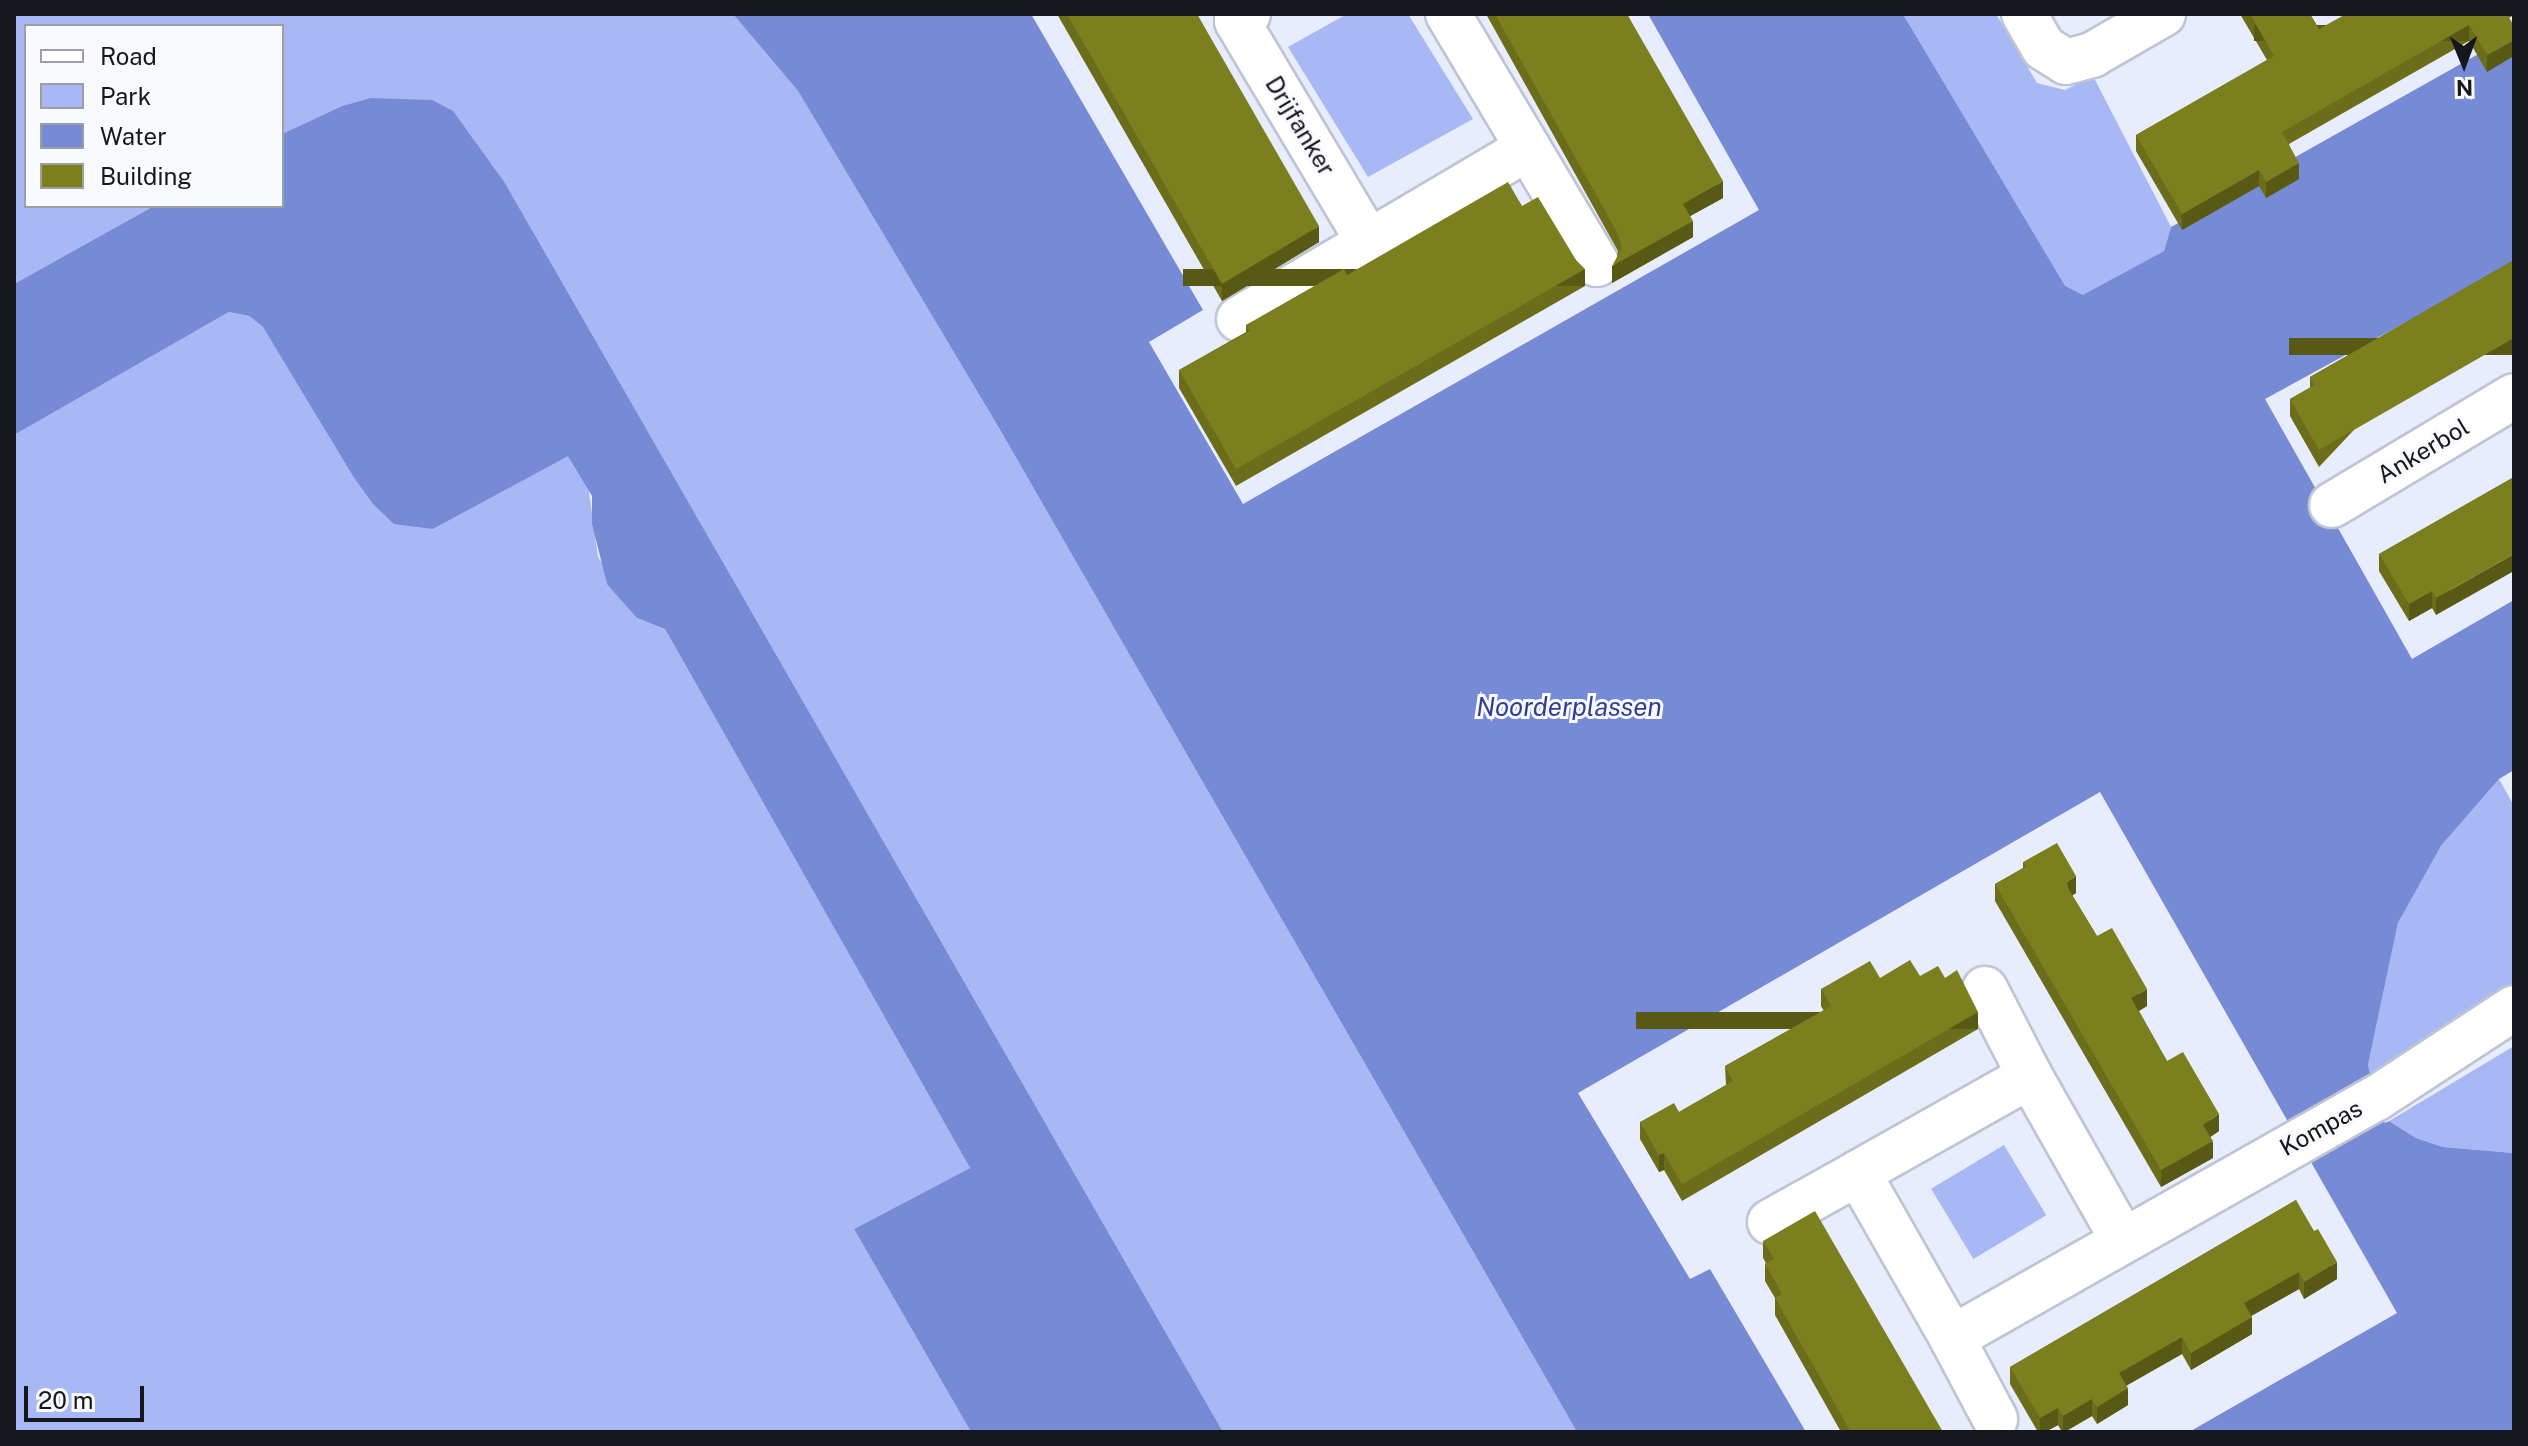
<!DOCTYPE html>
<style>
body{margin:0}
#map{position:relative;width:2528px;height:1446px;overflow:hidden;background:#e8edfd;font-family:"Public Sans",sans-serif}
div>[style]{position:absolute}
.green>*{inset:0;background:#a7b8f5;transform-origin:0 0}
.water>*{inset:0;background:#778ad6}
.roads{filter:drop-shadow(2px 0 #bfc4d3) drop-shadow(-2px 0 #bfc4d3) drop-shadow(0 2px #bfc4d3) drop-shadow(0 -2px #bfc4d3)}
.minor>*{height:44px;margin:-22px;padding:0 22px;transform-origin:22px;border-radius:22px;background:#fff}
.wall>*{inset:0;background:#6b6d1a}
.shaded-wall>*{inset:0;background:#575915;transform-origin:0 0}
.building>*{inset:0;background:#7c7f1e}
span{translate:-50% -50%;white-space:nowrap;text-align:center;line-height:1.15;-webkit-text-stroke:6px #f9fafe;paint-order:stroke}
.street-label{font-size:24px;color:#16171d}
.water-label{font-size:26px;color:#303e97;font-style:italic}
.frame{position:absolute;inset:0;border:16px solid #16171d;pointer-events:none}
.legend{position:absolute;left:24px;top:24px;width:260px;height:184px;box-sizing:border-box;background:#f9fafe;border:2px solid #9e9fa4;margin:0;padding:10px 14px;list-style:none;font-size:24px;color:#16171d}
.legend li{display:flex;align-items:center;gap:16px;height:40px}
.legend b{width:40px;border:2px solid #9e9fa4}
.north{position:absolute;left:2424px;top:24px;width:80px;height:80px;-webkit-text-stroke:6px #f9fafe;paint-order:stroke;rotate:179deg;font-size:22px;font-weight:700;line-height:32px;text-align:center;color:#16171d}
.north::after{content:'';display:block;margin:auto;width:28px;height:36px;background:#16171d;clip-path:polygon(50% 0,100% 100%,50% 72%,0 100%)}
.scale{position:absolute;left:24px;top:1386px;width:120px;height:36px;box-sizing:border-box;border:4px solid #16171d;border-top:0;padding-left:10px;font-size:24px;line-height:28px;white-space:nowrap;color:#16171d;-webkit-text-stroke:6px #f9fafe;paint-order:stroke}
</style>
<div id="map">
<div class="green">
<div style="clip-path:polygon(14px 14px,733px 14px,798px 91px,999px 428px,1577px 1432px,1223px 1432px,505px 183px,370px 98px,342px 106px,282px 134px,282px 26px,26px 26px,26px 206px,154px 206px,14px 284px)"></div>
<div style="clip-path:polygon(1347px 14px,1408px 14px,1473px 119px,1368px 177px,1288px 47px)"></div>
<div style="clip-path:polygon(1903px 14px,1996px 14px,2037px 83px,2065px 90px,2093px 76px,2171px 227px,2164px 251px,2083px 296px,2065px 287px)"></div>
<div style="clip-path:polygon(229px 312px,249px 316px,263px 327px,373px 504px,433px 529px,568px 455px,588px 485px,598px 557px,637px 618px,665px 629px,970px 1168px,854px 1229px,971px 1432px,14px 1432px,14px 435px)"></div>
<div style="clip-path:polygon(2499px 779px,2514px 806px,2514px 986px,2372px 1080px,2368px 1065px,2398px 923px,2441px 846px)"></div>
<div style="clip-path:polygon(2514px 1046px,2514px 1153px,2443px 1147px,2416px 1138px,2389px 1121px)"></div>
<div style="left:2004px;top:1145px;width:82px;height:85px;rotate:59deg"></div>
</div>
<div class="water">
<div style="clip-path:polygon(733px 14px,1031px 14px,1203px 310px,1149px 342px,1243px 504px,1759px 210px,1648px 14px,1903px 14px,2065px 286px,2083px 295px,2164px 251px,2171px 227px,2514px 34px,2514px 263px,2265px 399px,2412px 659px,2514px 600px,2514px 770px,2499px 779px,2441px 846px,2398px 923px,2368px 1065px,2372px 1080px,2364px 1085px,2385px 1123px,2389px 1121px,2416px 1138px,2443px 1147px,2514px 1153px,2514px 1432px,2189px 1432px,2397px 1313px,2100px 792px,1578px 1093px,1690px 1279px,1710px 1269px,1806px 1432px,1577px 1432px,999px 428px,798px 91px)"></div>
<div style="clip-path:polygon(370px 98px,432px 100px,453px 111px,505px 183px,1223px 1432px,971px 1432px,854px 1229px,970px 1168px,665px 629px,637px 618px,607px 584px,592px 524px,592px 496px,568px 456px,433px 529px,394px 524px,373px 504px,353px 476px,263px 327px,249px 316px,229px 312px,14px 435px,14px 284px,154px 206px,282px 206px,282px 134px,342px 106px)"></div>
</div>
<div class="roads">
<div class="minor">
<div style="left:1248px;top:14px;width:13px;rotate:148deg"></div>
<div style="left:1237px;top:21px;width:257px;rotate:59.2deg"></div>
<div style="left:1369px;top:242px;width:185px;rotate:-30.6deg"></div>
<div style="left:1528px;top:148px;width:156px;rotate:-120.8deg"></div>
<div style="left:2024px;top:14px;width:39px;rotate:60deg"></div>
<div style="left:2044px;top:48px;width:26px;rotate:32deg"></div>
<div style="left:2066px;top:62px;width:27px;rotate:-15deg"></div>
<div style="left:2092px;top:55px;width:82px;rotate:-30deg"></div>
<div style="left:1528px;top:148px;width:135px;rotate:59.3deg"></div>
<div style="left:1239px;top:319px;width:151px;rotate:-30.6deg"></div>
<div style="left:2332px;top:505px;width:212px;rotate:-30.9deg"></div>
<div style="left:1985px;top:989px;width:98px;rotate:62.7deg"></div>
<div style="left:1770px;top:1222px;width:101px;rotate:-29.1deg"></div>
<div style="left:2123px;top:1240px;width:189px;rotate:-119.6deg"></div>
<div style="left:2030px;top:1076px;width:197px;rotate:150.6deg"></div>
<div style="left:1858px;top:1173px;width:190px;rotate:60.3deg"></div>
<div style="left:1952px;top:1338px;width:486px;rotate:-29.5deg"></div>
<div style="left:2375px;top:1099px;width:166px;rotate:-33.2deg"></div>
<div style="left:1952px;top:1338px;width:92px;rotate:62deg"></div>
</div>
</div>
<div class="wall">
<div style="clip-path:polygon(1057px 14px,1197px 14px,1319px 242px,1222px 301px)"></div>
<div style="clip-path:polygon(1486px 14px,1627px 14px,1723px 198px,1690px 216px,1693px 237px,1612px 283px,1618px 251px)"></div>
<div style="clip-path:polygon(2240px 14px,2310px 14px,2319px 29px,2514px 14px,2514px 15px,2509px 18px,2487px 72px,2469px 41px,2289px 144px,2299px 179px,2266px 198px,2259px 186px,2182px 230px,2136px 151px,2136px 135px,2267px 60px)"></div>
<div style="clip-path:polygon(1522px 206px,1576px 260px,1585px 286px,1236px 486px,1179px 388px,1179px 370px,1246px 332px,1246px 325px,1347px 275px)"></div>
<div style="clip-path:polygon(2514px 260px,2319px 467px,2290px 416px,2290px 399px,2310px 388px,2310px 377px)"></div>
<div style="clip-path:polygon(2514px 477px,2436px 615px,2432px 608px,2409px 621px,2379px 571px,2379px 554px)"></div>
<div style="clip-path:polygon(2023px 862px,2076px 893px,2072px 895px,2097px 936px,2147px 1006px,2139px 1011px,2167px 1061px,2219px 1131px,2210px 1137px,2213px 1158px,2161px 1187px,1995px 901px,1995px 884px,2023px 868px)"></div>
<div style="clip-path:polygon(1920px 976px,1978px 1029px,1682px 1201px,1664px 1170px,1659px 1172px,1640px 1139px,1640px 1122px,1679px 1112px,1726px 1085px,1725px 1066px,1824px 1011px,1821px 1006px,1821px 989px,1880px 978px)"></div>
<div style="clip-path:polygon(2296px 1200px,2337px 1279px,2304px 1299px,2299px 1289px,2251px 1316px,2252px 1334px,2191px 1370px,2182px 1354px,2126px 1385px,2128px 1405px,2097px 1424px,2092px 1416px,2065px 1432px,2062px 1432px,2058px 1425px,2045px 1432px,2038px 1432px,2010px 1384px,2010px 1367px)"></div>
<div style="clip-path:polygon(1763px 1241px,1943px 1432px,1841px 1432px,1775px 1315px,1775px 1298px,1765px 1281px,1765px 1264px,1766px 1263px,1763px 1258px)"></div>
</div>
<div class="shaded-wall">
<div style="left:2469px;top:25px;width:16px;height:215px;rotate:90deg"></div>
<div style="clip-path:polygon(2514px 40px,2514px 56px,2487px 72px,2487px 55px)"></div>
<div style="clip-path:polygon(2299px 163px,2299px 179px,2266px 198px,2266px 182px)"></div>
<div style="clip-path:polygon(2259px 170px,2259px 186px,2182px 230px,2182px 214px)"></div>
<div style="clip-path:polygon(1723px 181px,1723px 198px,1683px 220px,1683px 204px)"></div>
<div style="clip-path:polygon(1693px 221px,1693px 237px,1612px 283px,1612px 266px)"></div>
<div style="clip-path:polygon(1319px 226px,1319px 242px,1222px 301px,1222px 284px)"></div>
<div style="left:1585px;top:269px;width:17px;height:402px;rotate:90deg"></div>
<div style="left:2514px;top:338px;width:17px;height:225px;rotate:90deg"></div>
<div style="clip-path:polygon(2514px 554px,2514px 571px,2436px 615px,2436px 598px)"></div>
<div style="clip-path:polygon(2432px 591px,2432px 608px,2409px 621px,2409px 604px)"></div>
<div style="clip-path:polygon(2076px 876px,2076px 893px,2067px 899px,2067px 882px)"></div>
<div style="clip-path:polygon(2147px 989px,2147px 1006px,2131px 1015px,2131px 998px)"></div>
<div style="left:1978px;top:1012px;width:17px;height:342px;rotate:90deg"></div>
<div style="clip-path:polygon(2219px 1114px,2219px 1131px,2203px 1142px,2203px 1125px)"></div>
<div style="clip-path:polygon(2213px 1141px,2213px 1158px,2161px 1187px,2161px 1170px)"></div>
<div style="clip-path:polygon(1664px 1153px,1664px 1170px,1659px 1172px,1659px 1155px)"></div>
<div style="clip-path:polygon(2337px 1262px,2337px 1279px,2304px 1299px,2304px 1282px)"></div>
<div style="clip-path:polygon(2299px 1272px,2299px 1289px,2244px 1320px,2244px 1303px)"></div>
<div style="clip-path:polygon(2252px 1317px,2252px 1334px,2191px 1370px,2191px 1353px)"></div>
<div style="clip-path:polygon(2182px 1337px,2182px 1354px,2119px 1390px,2119px 1373px)"></div>
<div style="clip-path:polygon(2128px 1388px,2128px 1405px,2097px 1424px,2097px 1407px)"></div>
<div style="clip-path:polygon(2092px 1399px,2092px 1416px,2063px 1432px,2063px 1416px)"></div>
<div style="clip-path:polygon(2058px 1408px,2058px 1425px,2045px 1432px,2040px 1432px,2040px 1418px)"></div>
</div>
<div class="building">
<div style="clip-path:polygon(1067px 14px,1197px 14px,1319px 226px,1222px 284px)"></div>
<div style="clip-path:polygon(1495px 14px,1627px 14px,1723px 181px,1683px 204px,1693px 221px,1612px 266px,1622px 248px,1618px 234px)"></div>
<div style="clip-path:polygon(2250px 14px,2310px 14px,2319px 29px,2346px 14px,2507px 14px,2514px 26px,2514px 40px,2487px 55px,2469px 25px,2282px 132px,2299px 163px,2266px 182px,2259px 170px,2182px 214px,2136px 135px,2274px 56px)"></div>
<div style="clip-path:polygon(1508px 182px,1522px 206px,1538px 197px,1576px 260px,1585px 269px,1236px 469px,1179px 370px,1250px 331px,1246px 325px,1344px 269px,1347px 275px)"></div>
<div style="clip-path:polygon(2514px 260px,2514px 338px,2319px 450px,2290px 399px,2314px 385px,2310px 377px)"></div>
<div style="clip-path:polygon(2514px 477px,2514px 554px,2436px 598px,2432px 591px,2409px 604px,2379px 554px)"></div>
<div style="clip-path:polygon(2057px 843px,2076px 876px,2067px 882px,2068px 888px,2097px 936px,2112px 928px,2147px 989px,2131px 998px,2167px 1061px,2183px 1052px,2219px 1114px,2203px 1125px,2213px 1141px,2161px 1170px,1995px 884px,2026px 867px,2023px 862px)"></div>
<div style="clip-path:polygon(1910px 960px,1920px 976px,1938px 966px,1945px 978px,1957px 970px,1978px 1012px,1682px 1184px,1664px 1153px,1659px 1155px,1640px 1122px,1674px 1103px,1679px 1112px,1733px 1081px,1725px 1066px,1831px 1006px,1821px 989px,1870px 961px,1880px 978px)"></div>
<div style="clip-path:polygon(2296px 1200px,2314px 1231px,2318px 1229px,2337px 1262px,2304px 1282px,2299px 1272px,2244px 1303px,2252px 1317px,2191px 1353px,2182px 1337px,2119px 1373px,2128px 1388px,2097px 1407px,2092px 1399px,2063px 1416px,2058px 1408px,2040px 1418px,2010px 1367px)"></div>
<div style="clip-path:polygon(1815px 1211px,1943px 1432px,1851px 1432px,1775px 1298px,1782px 1294px,1765px 1264px,1774px 1259px,1763px 1241px)"></div>
</div>
<div class="street-label">
<span style="left:1300px;top:126px;rotate:59deg">Drijfanker</span>
<span style="left:2423px;top:451px;rotate:-31deg">Ankerbol</span>
<span style="left:2321px;top:1128px;rotate:-29deg">Kompas</span>
</div>
<div class="water-label">
<span style="left:1569px;top:707px">Noorderplassen</span>
</div>
<div class="frame"></div>
<ul class="legend">
<li><b style="height:10px;background:#fff"></b>Road</li>
<li><b style="height:22px;background:#a7b8f5"></b>Park</li>
<li><b style="height:22px;background:#778ad6"></b>Water</li>
<li><b style="height:22px;background:#7c7f1e"></b>Building</li>
</ul>
<div class="north">N</div>
<div class="scale">20 m</div>
</div>
